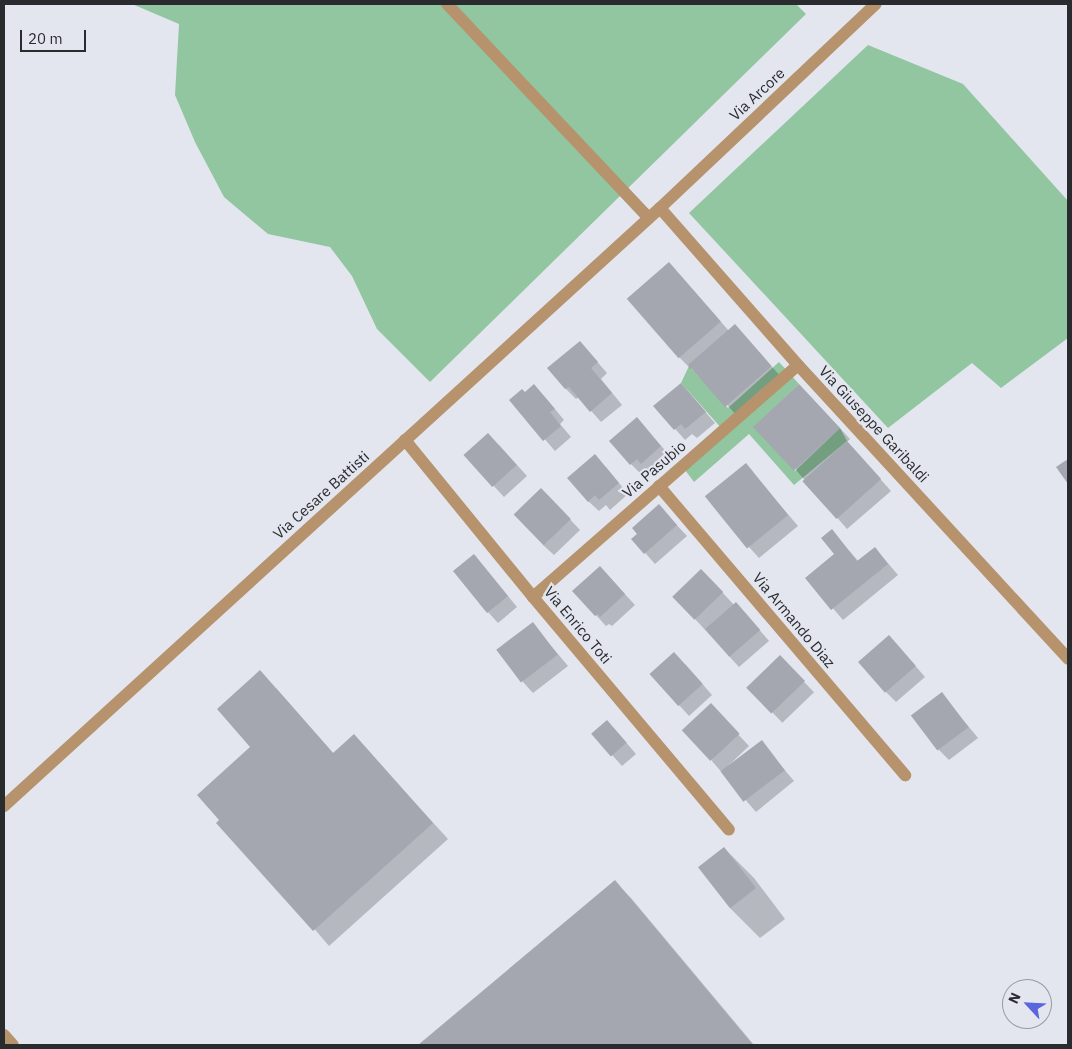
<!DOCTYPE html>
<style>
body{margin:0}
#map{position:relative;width:1072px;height:1049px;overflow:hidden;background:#e3e6ef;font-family:"IBM Plex Sans",sans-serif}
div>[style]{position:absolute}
.green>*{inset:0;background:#91c6a0}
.shadow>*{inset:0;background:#0003;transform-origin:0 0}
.building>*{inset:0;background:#a4a7af;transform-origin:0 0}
.minor>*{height:12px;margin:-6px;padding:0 6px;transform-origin:6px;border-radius:6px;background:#b6936c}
span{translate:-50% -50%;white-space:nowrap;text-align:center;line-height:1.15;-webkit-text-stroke:4.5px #e3e6ef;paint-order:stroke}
.street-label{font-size:15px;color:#2a2b2e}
.frame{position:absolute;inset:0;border:5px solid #2a2b2e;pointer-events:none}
.north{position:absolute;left:1002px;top:979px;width:50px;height:50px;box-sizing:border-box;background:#e3e6ef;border:1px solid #999ba2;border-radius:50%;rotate:295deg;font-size:14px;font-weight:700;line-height:20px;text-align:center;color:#2a2b2e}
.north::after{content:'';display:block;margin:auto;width:18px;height:22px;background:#5b65dd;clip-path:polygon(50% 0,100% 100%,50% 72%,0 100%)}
.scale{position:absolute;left:20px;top:30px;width:66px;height:22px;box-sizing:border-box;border:2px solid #2a2b2e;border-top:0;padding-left:6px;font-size:15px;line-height:18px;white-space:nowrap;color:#2a2b2e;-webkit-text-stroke:4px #e3e6ef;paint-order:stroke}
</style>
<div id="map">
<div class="green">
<div style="clip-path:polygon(132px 4px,796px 4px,806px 14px,430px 382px,377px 329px,352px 276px,330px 247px,268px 234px,224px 197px,195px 142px,175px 95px,179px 24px)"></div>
<div style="clip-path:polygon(868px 45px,963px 84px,1068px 201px,1068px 338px,1001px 388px,972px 363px,888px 428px,689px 213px)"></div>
<div style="clip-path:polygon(779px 362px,799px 384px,754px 427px,795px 471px,840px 428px,847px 441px,794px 485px,749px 434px,694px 482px,682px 466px,723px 430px,681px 383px,689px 366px,728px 408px)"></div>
</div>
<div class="shadow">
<div style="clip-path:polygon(679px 274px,729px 331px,735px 326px,782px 378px,739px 418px,692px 367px,691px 369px,680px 358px,628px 299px)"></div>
<div style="clip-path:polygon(580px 342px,607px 373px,601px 379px,622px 405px,601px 422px,579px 397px,576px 399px,566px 389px,549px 368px)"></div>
<div style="clip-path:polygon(681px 384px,715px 423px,697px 438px,692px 434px,685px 440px,655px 406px)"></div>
<div style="clip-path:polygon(525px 394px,544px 396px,564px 420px,560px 424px,571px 437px,555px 451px,511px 400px)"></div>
<div style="clip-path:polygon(810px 396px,850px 439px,847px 442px,891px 491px,847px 529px,796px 470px)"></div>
<div style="clip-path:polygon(647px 430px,671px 457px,652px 473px,648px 469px,641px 474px,631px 464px)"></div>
<div style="clip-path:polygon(499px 445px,527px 476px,504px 497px,466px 456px)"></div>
<div style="clip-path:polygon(746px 465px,798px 526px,759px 558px,749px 547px)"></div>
<div style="clip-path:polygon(605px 466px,628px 494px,610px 510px,606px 505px,599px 511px,588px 501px)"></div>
<div style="clip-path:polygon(552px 500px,580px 530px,554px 555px,543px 545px)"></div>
<div style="clip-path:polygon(659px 506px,687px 536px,655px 564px,633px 539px)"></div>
<div style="clip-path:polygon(832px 531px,859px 562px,875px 548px,898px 575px,843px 620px,807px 578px,836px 554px)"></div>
<div style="clip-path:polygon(474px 555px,517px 607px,498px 623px,488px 612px)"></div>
<div style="clip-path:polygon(610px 578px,635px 605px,612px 626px,609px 624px,606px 626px,596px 615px)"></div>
<div style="clip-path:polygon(712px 581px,734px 605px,736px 604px,746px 614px,769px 641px,739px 667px,674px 596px)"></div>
<div style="clip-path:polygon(533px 624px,568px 666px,533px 693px,523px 682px)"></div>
<div style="clip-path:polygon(899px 647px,925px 677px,896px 702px,886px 692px)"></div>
<div style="left:780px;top:657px;width:49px;height:44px;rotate:46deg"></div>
<div style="clip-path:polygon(685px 664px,712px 695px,689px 716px,679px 705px)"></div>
<div style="clip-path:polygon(276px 688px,334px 754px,354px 736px,448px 839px,329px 946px,221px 820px)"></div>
<div style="clip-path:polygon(942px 694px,978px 738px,949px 760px,939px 750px)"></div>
<div style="clip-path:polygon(721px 716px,749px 746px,728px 766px,729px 767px,761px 742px,794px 781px,756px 812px,712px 761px)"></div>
<div style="clip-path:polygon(617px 732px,636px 754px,622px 766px,593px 734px)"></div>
<div style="clip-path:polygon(724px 848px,754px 878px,785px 919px,760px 938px,730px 908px)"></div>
<div style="clip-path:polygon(615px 882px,631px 898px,754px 1045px,420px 1045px)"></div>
</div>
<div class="building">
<div style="left:669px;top:262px;width:79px;height:56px;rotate:49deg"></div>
<div style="left:735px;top:324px;width:56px;height:62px;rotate:49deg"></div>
<div style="clip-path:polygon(580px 341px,598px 362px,591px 368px,612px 393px,590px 412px,569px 387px,565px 389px,547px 368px)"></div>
<div style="clip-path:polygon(681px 383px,706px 412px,685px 429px,681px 424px,674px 430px,653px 406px)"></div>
<div style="clip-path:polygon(534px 384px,555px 409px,550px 412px,561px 426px,543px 441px,509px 400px,522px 389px,525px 392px)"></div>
<div style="left:799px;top:384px;width:60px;height:63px;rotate:47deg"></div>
<div style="clip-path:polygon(637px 417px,661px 446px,641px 464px,637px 459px,630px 465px,609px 441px)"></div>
<div style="left:488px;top:433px;width:43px;height:33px;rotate:48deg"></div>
<div style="left:847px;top:441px;width:51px;height:60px;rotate:48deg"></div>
<div style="clip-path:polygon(595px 454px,619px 483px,599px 500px,595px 495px,588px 502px,567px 478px)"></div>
<div style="clip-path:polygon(1068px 459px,1068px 484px,1056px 467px)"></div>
<div style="left:746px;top:463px;width:67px;height:53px;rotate:51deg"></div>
<div style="left:541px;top:488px;width:43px;height:38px;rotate:46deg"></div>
<div style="clip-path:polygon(659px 504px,677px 525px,644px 554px,631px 539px,637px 534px,632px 528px)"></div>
<div style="clip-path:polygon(832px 529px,857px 561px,875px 547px,888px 564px,831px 610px,805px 578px,834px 554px,821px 538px)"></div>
<div style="left:474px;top:554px;width:54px;height:27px;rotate:51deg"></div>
<div style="clip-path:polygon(600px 566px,625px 594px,600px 617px,598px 614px,595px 616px,572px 591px)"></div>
<div style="left:701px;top:569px;width:32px;height:40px;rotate:46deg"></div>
<div style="left:736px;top:602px;width:37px;height:41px;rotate:49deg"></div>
<div style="left:533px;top:622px;width:41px;height:46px;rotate:53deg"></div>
<div style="left:889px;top:635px;width:41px;height:41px;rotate:49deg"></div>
<div style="left:674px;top:652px;width:43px;height:33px;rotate:48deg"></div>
<div style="left:780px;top:655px;width:36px;height:47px;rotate:46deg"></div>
<div style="clip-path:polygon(260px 670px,333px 753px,354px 734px,433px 823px,313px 931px,216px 823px,219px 820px,197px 795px,250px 747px,217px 709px)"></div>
<div style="left:942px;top:692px;width:44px;height:39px;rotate:53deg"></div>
<div style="left:711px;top:703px;width:42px;height:40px;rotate:47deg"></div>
<div style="left:607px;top:720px;width:30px;height:21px;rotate:49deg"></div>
<div style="left:762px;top:740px;width:38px;height:52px;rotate:53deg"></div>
<div style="left:724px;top:847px;width:52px;height:33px;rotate:52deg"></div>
<div style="clip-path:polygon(615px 880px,753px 1045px,418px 1045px)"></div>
</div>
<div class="minor">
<div style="left:447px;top:4px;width:294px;rotate:46.7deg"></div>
<div style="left:660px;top:208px;width:209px;rotate:48.7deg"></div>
<div style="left:798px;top:365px;width:399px;rotate:47.4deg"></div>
<div style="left:405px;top:440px;width:203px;rotate:50.8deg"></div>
<div style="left:533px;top:597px;width:304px;rotate:49.9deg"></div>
<div style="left:659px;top:486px;width:380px;rotate:49.6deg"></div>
<div style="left:533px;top:597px;width:352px;rotate:-41.2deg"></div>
<div style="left:4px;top:806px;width:888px;rotate:-42.35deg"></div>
<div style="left:660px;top:208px;width:297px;rotate:-43.4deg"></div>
<div style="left:4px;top:1035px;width:13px;rotate:48deg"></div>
</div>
<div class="street-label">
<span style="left:757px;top:94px;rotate:-43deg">Via Arcore</span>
<span style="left:874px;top:424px;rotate:47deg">Via Giuseppe Garibaldi</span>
<span style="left:654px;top:469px;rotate:-41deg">Via Pasubio</span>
<span style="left:321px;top:495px;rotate:-42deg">Via Cesare Battisti</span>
<span style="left:794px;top:620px;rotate:50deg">Via Armando Diaz</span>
<span style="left:578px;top:625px;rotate:50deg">Via Enrico Toti</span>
</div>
<div class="frame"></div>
<div class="north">N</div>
<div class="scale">20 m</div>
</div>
